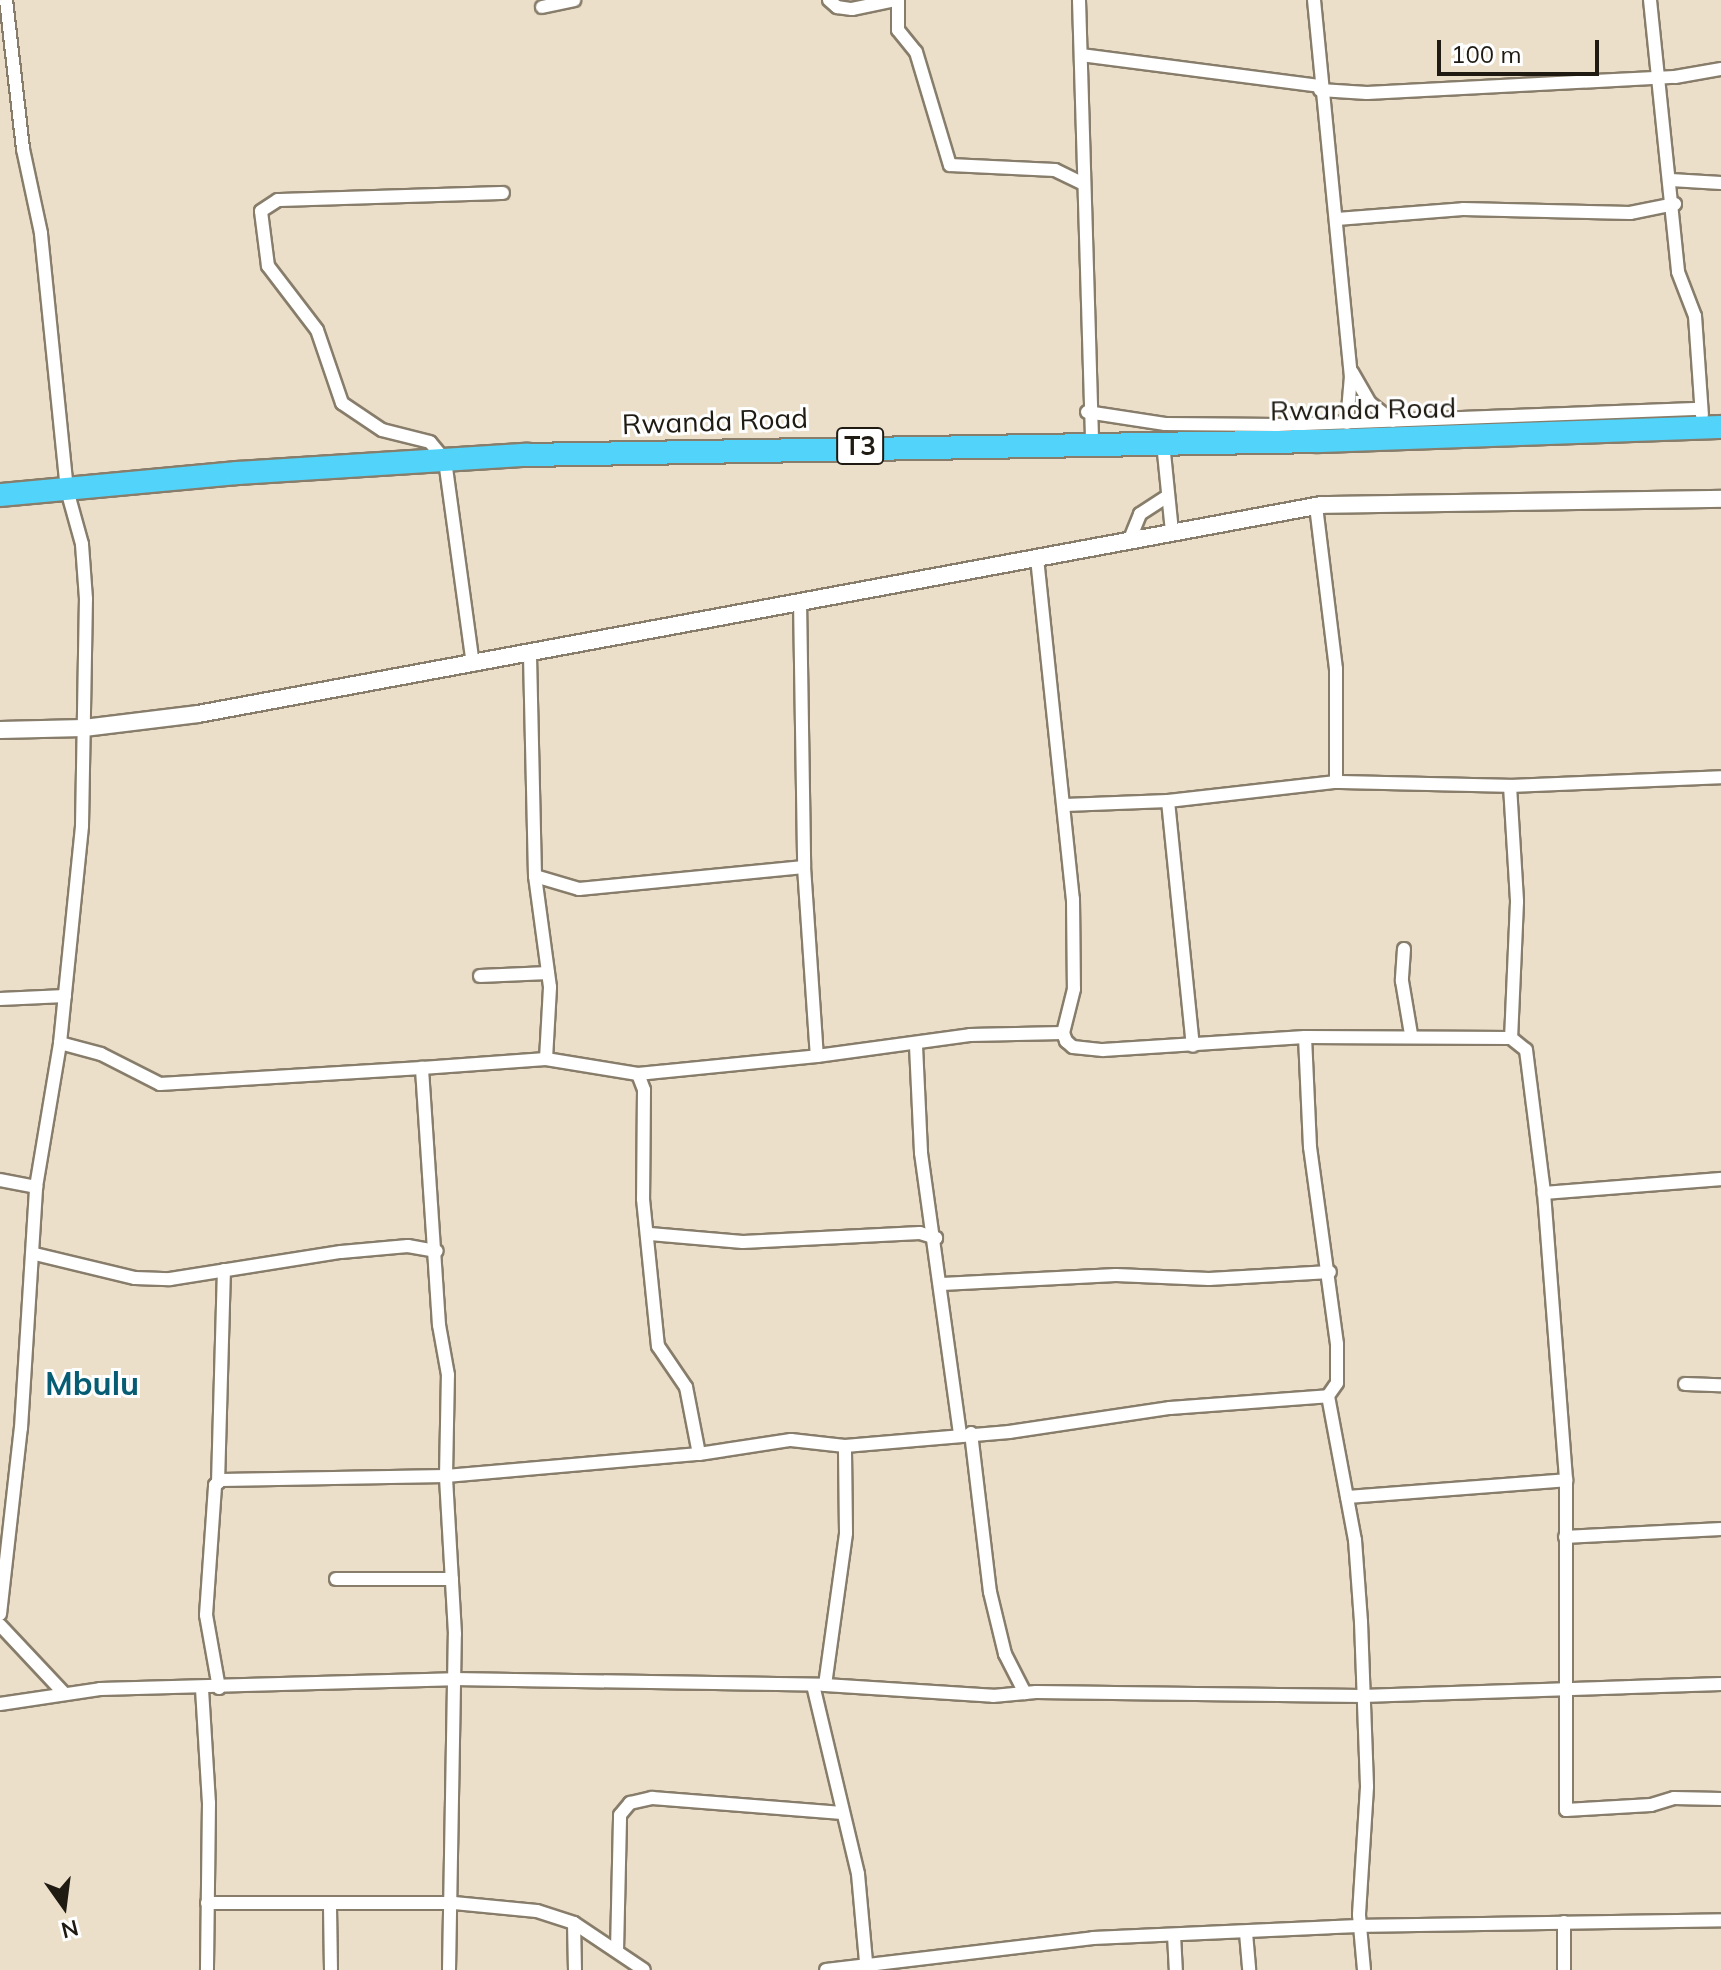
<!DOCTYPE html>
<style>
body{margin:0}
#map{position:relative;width:1721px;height:1970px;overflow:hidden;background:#ebdfca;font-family:Mulish,sans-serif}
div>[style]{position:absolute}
.roads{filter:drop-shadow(2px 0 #877d6a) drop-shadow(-2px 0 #877d6a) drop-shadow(0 2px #877d6a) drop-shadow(0 -2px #877d6a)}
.minor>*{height:12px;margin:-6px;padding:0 6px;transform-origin:6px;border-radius:6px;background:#fff}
.tertiary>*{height:16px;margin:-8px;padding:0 8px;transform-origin:8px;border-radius:8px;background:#fff}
.trunk>*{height:22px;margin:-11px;padding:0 11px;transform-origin:11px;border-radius:11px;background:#52d4fa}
span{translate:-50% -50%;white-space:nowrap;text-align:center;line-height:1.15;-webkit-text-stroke:6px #fff;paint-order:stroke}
.shield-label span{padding:2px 6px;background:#fff;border:2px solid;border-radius:6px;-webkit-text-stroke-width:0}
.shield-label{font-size:26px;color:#1f1b13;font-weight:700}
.street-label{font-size:28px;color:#1f1b13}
.quarter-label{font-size:32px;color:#065c73;font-weight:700}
.north{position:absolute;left:24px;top:1866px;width:80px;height:80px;-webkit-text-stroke:6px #fff;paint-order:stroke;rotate:166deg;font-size:22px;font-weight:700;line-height:32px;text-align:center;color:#1f1b13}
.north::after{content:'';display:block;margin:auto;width:28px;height:36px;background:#1f1b13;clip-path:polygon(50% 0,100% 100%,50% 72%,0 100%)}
.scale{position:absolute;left:1437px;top:40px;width:162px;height:36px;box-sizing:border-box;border:4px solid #1f1b13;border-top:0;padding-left:10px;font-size:24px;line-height:28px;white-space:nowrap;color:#1f1b13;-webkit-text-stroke:6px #fff;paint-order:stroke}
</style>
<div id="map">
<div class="roads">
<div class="minor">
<div style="left:829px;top:0;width:11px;rotate:41deg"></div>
<div style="left:837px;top:7px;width:15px;rotate:8deg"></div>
<div style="left:852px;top:9px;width:45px;rotate:-11.6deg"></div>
<div style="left:898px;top:0;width:30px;rotate:90deg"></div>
<div style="left:898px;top:30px;width:28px;rotate:51deg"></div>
<div style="left:916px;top:52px;width:118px;rotate:73.3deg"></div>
<div style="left:950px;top:165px;width:105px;rotate:2.7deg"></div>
<div style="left:1055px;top:170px;width:30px;rotate:26deg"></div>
<div style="left:1079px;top:0;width:445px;rotate:88.3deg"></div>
<div style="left:1314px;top:0;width:378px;rotate:84.4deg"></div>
<div style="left:1351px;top:376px;width:47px;rotate:94.9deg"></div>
<div style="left:1650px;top:0;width:273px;rotate:84.1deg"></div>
<div style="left:1678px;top:272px;width:47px;rotate:68.9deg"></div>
<div style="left:1695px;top:316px;width:99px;rotate:86deg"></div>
<div style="left:542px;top:7px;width:33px;rotate:-12deg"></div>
<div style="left:1081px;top:55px;width:240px;rotate:7.4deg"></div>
<div style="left:1320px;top:90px;width:47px;rotate:3.7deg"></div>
<div style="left:1367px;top:93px;width:308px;rotate:-3deg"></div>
<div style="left:1675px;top:77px;width:47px;rotate:-9.9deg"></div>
<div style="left:1671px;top:180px;width:50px;rotate:3.4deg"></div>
<div style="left:1337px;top:219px;width:126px;rotate:-4.5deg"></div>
<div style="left:1463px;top:209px;width:167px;rotate:1.4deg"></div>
<div style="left:1630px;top:213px;width:46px;rotate:-11.3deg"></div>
<div style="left:1352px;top:372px;width:36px;rotate:60deg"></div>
<div style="left:1370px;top:403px;width:29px;rotate:38deg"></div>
<div style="left:1087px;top:412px;width:79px;rotate:8.7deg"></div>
<div style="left:1165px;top:424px;width:112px;rotate:0.5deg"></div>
<div style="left:1277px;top:425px;width:424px;rotate:-2.2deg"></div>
<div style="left:1163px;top:443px;width:88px;rotate:84.2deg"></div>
<div style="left:1130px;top:539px;width:27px;rotate:-68deg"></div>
<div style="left:1140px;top:514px;width:33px;rotate:-33deg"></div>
<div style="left:1037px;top:558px;width:343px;rotate:84deg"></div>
<div style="left:1073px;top:899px;width:90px;rotate:89.4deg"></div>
<div style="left:1074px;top:989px;width:45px;rotate:104deg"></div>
<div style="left:1063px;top:1033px;width:9px;rotate:69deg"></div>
<div style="left:1066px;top:1041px;width:9px;rotate:41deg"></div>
<div style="left:1073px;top:1047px;width:30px;rotate:6deg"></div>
<div style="left:1103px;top:1050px;width:202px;rotate:-3.7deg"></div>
<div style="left:1305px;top:1037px;width:206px;rotate:0.3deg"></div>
<div style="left:1511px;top:1038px;width:19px;rotate:39deg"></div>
<div style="left:1526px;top:1050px;width:144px;rotate:82.8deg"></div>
<div style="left:800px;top:600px;width:267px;rotate:89.1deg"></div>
<div style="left:804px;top:867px;width:189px;rotate:86.1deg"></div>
<div style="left:817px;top:1056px;width:154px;rotate:-7.8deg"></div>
<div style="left:970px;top:1035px;width:93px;rotate:-1.2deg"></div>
<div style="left:473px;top:665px;width:207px;rotate:-97.8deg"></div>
<div style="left:445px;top:460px;width:23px;rotate:-130deg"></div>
<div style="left:430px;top:442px;width:49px;rotate:-166deg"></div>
<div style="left:382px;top:430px;width:48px;rotate:-146deg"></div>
<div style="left:342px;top:403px;width:77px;rotate:-108.9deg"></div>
<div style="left:317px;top:330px;width:81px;rotate:-127.4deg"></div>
<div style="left:268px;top:266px;width:55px;rotate:-97.3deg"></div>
<div style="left:261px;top:211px;width:20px;rotate:-33deg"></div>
<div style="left:278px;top:200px;width:225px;rotate:-1.8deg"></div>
<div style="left:1336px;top:782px;width:174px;rotate:1.3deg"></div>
<div style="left:1510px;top:786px;width:116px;rotate:86.5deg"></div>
<div style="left:1517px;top:902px;width:136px;rotate:92.5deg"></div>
<div style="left:1510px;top:786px;width:211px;rotate:-2.4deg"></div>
<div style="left:1168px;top:801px;width:246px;rotate:84.2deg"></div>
<div style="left:1065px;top:805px;width:103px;rotate:-2.2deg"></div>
<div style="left:1168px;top:801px;width:169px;rotate:-6.5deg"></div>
<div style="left:1336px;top:782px;width:113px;rotate:-90deg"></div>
<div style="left:1336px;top:669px;width:164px;rotate:-97deg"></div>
<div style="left:535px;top:876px;width:46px;rotate:16.5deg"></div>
<div style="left:579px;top:889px;width:226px;rotate:-5.6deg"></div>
<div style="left:1404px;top:949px;width:32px;rotate:94deg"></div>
<div style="left:1402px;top:981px;width:54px;rotate:80.4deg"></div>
<div style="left:480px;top:976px;width:68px;rotate:-2.5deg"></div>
<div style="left:0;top:999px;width:65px;rotate:-2.6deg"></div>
<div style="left:1305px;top:1037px;width:110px;rotate:87.4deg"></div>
<div style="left:1310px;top:1147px;width:199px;rotate:82.2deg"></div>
<div style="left:1337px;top:1344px;width:39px;rotate:90deg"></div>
<div style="left:1337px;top:1383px;width:16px;rotate:125deg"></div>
<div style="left:60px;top:1043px;width:42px;rotate:15deg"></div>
<div style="left:101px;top:1054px;width:66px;rotate:27deg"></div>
<div style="left:160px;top:1084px;width:262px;rotate:-3.5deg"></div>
<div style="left:916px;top:1046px;width:107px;rotate:87.3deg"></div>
<div style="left:921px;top:1153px;width:285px;rotate:82.1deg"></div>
<div style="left:546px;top:1059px;width:93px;rotate:9.3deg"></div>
<div style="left:638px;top:1074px;width:17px;rotate:69deg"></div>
<div style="left:644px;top:1090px;width:109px;rotate:90.5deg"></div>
<div style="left:643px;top:1199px;width:148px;rotate:84.2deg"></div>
<div style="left:658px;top:1346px;width:50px;rotate:55.7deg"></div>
<div style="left:686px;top:1387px;width:68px;rotate:79deg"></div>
<div style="left:638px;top:1074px;width:180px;rotate:-5.7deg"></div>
<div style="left:1721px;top:1179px;width:178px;rotate:175.5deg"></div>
<div style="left:1544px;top:1193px;width:288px;rotate:85.6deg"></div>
<div style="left:1566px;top:1480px;width:330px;rotate:90deg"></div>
<div style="left:1566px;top:1810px;width:85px;rotate:-3.4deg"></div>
<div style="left:1651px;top:1805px;width:24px;rotate:-17deg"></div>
<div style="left:1674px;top:1798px;width:47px;rotate:1.2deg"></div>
<div style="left:0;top:1180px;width:37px;rotate:11deg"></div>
<div style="left:650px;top:1234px;width:93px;rotate:4.9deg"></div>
<div style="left:743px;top:1242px;width:177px;rotate:-2.9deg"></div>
<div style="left:920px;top:1233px;width:17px;rotate:17deg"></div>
<div style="left:35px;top:1254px;width:103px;rotate:13.5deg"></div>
<div style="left:135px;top:1278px;width:35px;rotate:2deg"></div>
<div style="left:170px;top:1279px;width:173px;rotate:-9deg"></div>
<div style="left:341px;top:1252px;width:67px;rotate:-5.1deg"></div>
<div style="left:408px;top:1246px;width:29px;rotate:10deg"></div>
<div style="left:942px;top:1284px;width:174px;rotate:-3deg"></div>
<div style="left:1116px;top:1275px;width:93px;rotate:2.5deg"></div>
<div style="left:1209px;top:1279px;width:121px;rotate:-3.3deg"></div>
<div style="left:1685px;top:1384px;width:36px;rotate:2deg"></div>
<div style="left:971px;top:1433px;width:160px;rotate:83.2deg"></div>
<div style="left:990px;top:1592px;width:64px;rotate:76.4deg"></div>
<div style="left:1005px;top:1654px;width:44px;rotate:62.9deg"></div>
<div style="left:218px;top:1483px;width:213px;rotate:-88.4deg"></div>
<div style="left:1347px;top:1497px;width:220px;rotate:-4.4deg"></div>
<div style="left:1565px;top:1537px;width:156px;rotate:-2.9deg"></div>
<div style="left:336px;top:1579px;width:116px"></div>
<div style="left:0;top:1614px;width:187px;rotate:-83.6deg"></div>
<div style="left:21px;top:1428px;width:241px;rotate:-86.4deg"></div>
<div style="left:36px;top:1187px;width:146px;rotate:-80.5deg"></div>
<div style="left:60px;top:1043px;width:218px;rotate:-84.2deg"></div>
<div style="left:82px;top:826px;width:227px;rotate:-89deg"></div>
<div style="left:86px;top:599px;width:55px;rotate:-94.2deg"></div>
<div style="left:82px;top:544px;width:56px;rotate:-105.5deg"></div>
<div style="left:67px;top:490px;width:258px;rotate:-95.8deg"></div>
<div style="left:41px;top:233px;width:86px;rotate:-102.1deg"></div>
<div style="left:23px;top:149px;width:150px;rotate:-96.5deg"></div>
<div style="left:0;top:1625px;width:92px;rotate:46.8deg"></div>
<div style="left:813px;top:1685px;width:194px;rotate:76.6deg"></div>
<div style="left:858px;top:1874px;width:88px;rotate:84.8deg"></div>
<div style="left:825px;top:1685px;width:153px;rotate:-82.1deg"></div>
<div style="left:846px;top:1533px;width:87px;rotate:-90.7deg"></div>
<div style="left:219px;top:1688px;width:74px;rotate:-100.1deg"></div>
<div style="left:206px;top:1615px;width:130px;rotate:-86deg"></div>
<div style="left:215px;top:1485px;width:8px;rotate:-40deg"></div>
<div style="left:221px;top:1480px;width:225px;rotate:-1deg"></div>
<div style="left:446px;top:1476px;width:254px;rotate:-5deg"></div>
<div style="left:699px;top:1454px;width:93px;rotate:-8.7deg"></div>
<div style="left:791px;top:1440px;width:54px;rotate:6.3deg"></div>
<div style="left:845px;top:1446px;width:165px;rotate:-4.9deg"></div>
<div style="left:1009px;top:1432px;width:163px;rotate:-8.5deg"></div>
<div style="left:1170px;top:1408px;width:158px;rotate:-4.3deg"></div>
<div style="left:1328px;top:1396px;width:147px;rotate:79.4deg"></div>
<div style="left:1355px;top:1540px;width:82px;rotate:85.8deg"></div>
<div style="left:1361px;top:1622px;width:165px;rotate:87.9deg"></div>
<div style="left:1367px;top:1787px;width:128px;rotate:93.6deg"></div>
<div style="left:1359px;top:1915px;width:55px;rotate:84.8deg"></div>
<div style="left:202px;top:1689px;width:114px;rotate:86.5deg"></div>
<div style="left:209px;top:1803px;width:167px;rotate:90.7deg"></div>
<div style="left:0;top:1704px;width:101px;rotate:-8.5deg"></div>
<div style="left:100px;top:1689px;width:353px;rotate:-1.6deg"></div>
<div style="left:453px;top:1679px;width:372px;rotate:0.9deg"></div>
<div style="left:825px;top:1685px;width:168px;rotate:3.7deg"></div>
<div style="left:993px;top:1696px;width:43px;rotate:-5.3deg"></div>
<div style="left:1036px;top:1692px;width:326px;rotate:0.7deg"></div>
<div style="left:1362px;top:1696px;width:359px;rotate:-1.9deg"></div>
<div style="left:207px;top:1903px;width:247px"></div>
<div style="left:454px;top:1903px;width:83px;rotate:5.5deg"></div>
<div style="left:537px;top:1911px;width:39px;rotate:18deg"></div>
<div style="left:574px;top:1923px;width:84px;rotate:33.9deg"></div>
<div style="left:330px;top:1907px;width:63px;rotate:89.1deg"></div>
<div style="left:574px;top:1923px;width:47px;rotate:88.8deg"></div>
<div style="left:1246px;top:1933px;width:37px;rotate:85deg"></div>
<div style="left:1174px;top:1935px;width:35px;rotate:87deg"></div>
<div style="left:617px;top:1951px;width:136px;rotate:-88.7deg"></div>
<div style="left:620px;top:1815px;width:16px;rotate:-50deg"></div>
<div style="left:630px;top:1803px;width:23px;rotate:-13deg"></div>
<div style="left:652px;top:1798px;width:191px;rotate:4.5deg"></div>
<div style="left:449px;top:1970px;width:336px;rotate:-89deg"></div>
<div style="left:455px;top:1634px;width:158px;rotate:-93.3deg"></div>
<div style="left:446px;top:1476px;width:101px;rotate:-88.9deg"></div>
<div style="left:448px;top:1375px;width:51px;rotate:-100.2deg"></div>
<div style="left:439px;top:1325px;width:258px;rotate:-93.8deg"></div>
<div style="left:422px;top:1068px;width:124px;rotate:-4.2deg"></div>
<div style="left:546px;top:1059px;width:72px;rotate:-86.8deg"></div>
<div style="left:550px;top:987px;width:112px;rotate:-97.7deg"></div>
<div style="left:535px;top:876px;width:221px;rotate:-91.3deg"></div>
<div style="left:826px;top:1970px;width:269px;rotate:-6.8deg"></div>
<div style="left:1093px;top:1938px;width:266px;rotate:-2.6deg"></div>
<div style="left:1359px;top:1926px;width:362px;rotate:-0.9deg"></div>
<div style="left:1564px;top:1970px;width:48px;rotate:-90deg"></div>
</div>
<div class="tertiary">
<div style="left:0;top:730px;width:84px;rotate:-1.4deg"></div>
<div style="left:84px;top:728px;width:115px;rotate:-7deg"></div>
<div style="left:198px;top:714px;width:1142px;rotate:-10.54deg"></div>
<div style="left:1321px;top:505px;width:400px;rotate:-0.9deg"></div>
</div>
<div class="trunk">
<div style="left:0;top:495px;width:238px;rotate:-5.3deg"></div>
<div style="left:237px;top:473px;width:290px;rotate:-3.6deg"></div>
<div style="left:526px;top:455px;width:792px;rotate:-1.01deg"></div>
<div style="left:1318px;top:441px;width:403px;rotate:-2deg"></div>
</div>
</div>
<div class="shield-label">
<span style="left:860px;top:446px">T3</span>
</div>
<div class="street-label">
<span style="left:1363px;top:409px;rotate:-1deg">Rwanda Road</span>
<span style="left:715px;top:421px;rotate:-2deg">Rwanda Road</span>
</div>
<div class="quarter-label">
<span style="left:92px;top:1383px">Mbulu</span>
</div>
<div class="north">N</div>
<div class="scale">100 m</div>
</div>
